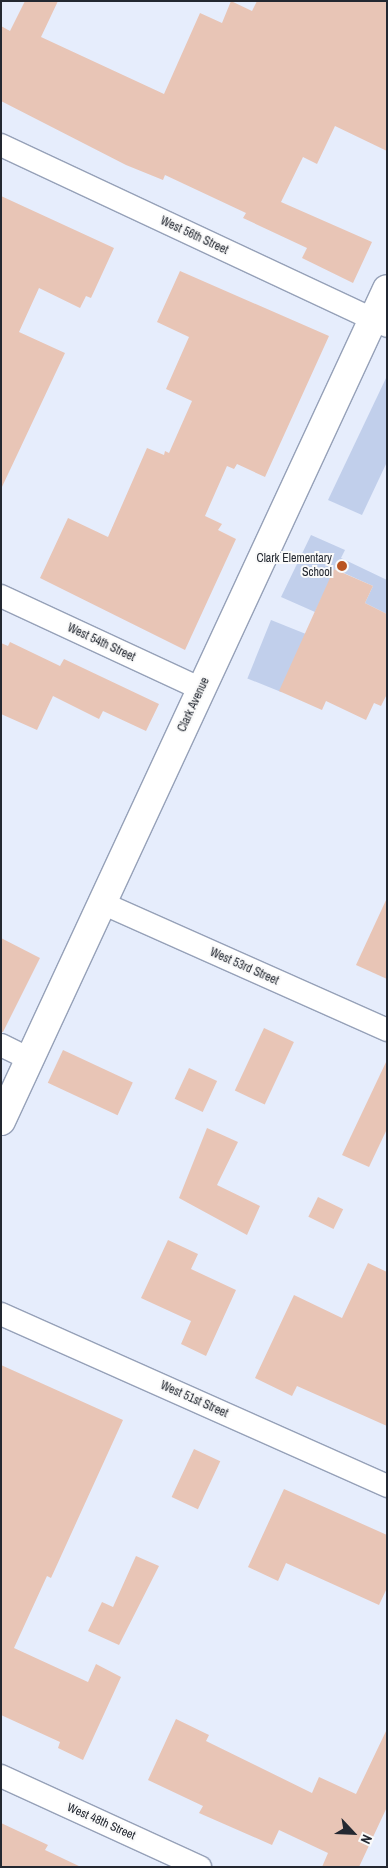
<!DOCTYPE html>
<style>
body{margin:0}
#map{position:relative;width:388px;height:1868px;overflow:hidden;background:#e6edfc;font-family:"Archivo Narrow",sans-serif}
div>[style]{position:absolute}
.green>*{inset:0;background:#c1cfeb;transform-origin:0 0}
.building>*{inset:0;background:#e8c5b6;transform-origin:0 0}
.roads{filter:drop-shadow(1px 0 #96a1b8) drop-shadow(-1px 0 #96a1b8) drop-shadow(0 1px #96a1b8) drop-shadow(0 -1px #96a1b8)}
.street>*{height:22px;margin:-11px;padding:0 11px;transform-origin:11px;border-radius:11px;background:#fff}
.secondary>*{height:28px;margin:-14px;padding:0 14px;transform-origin:14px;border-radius:14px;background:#fff}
.dots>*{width:14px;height:14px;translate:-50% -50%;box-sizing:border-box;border:2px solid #fafafa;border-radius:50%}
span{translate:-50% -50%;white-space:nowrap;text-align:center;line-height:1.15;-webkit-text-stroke:4px #fafafa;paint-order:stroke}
.street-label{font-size:12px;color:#232831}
.poi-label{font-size:12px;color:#232831}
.right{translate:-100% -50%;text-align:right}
.frame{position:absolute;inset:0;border:2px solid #232831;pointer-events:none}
.north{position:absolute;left:328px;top:1808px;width:50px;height:50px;-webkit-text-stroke:4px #fafafa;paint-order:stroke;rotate:115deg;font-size:14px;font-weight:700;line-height:20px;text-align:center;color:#232831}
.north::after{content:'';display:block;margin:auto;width:18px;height:22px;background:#232831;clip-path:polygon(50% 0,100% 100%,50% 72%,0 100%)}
</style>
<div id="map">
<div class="green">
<div style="clip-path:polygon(387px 376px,387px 462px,362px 515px,328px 500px)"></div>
<div style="clip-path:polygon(311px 535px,345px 550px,341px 558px,387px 580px,387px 614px,365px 603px,373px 586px,335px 569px,315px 612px,281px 597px)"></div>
<div style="left:271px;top:620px;width:37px;height:63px;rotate:22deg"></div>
</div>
<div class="building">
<div style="clip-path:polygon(25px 1px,58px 1px,41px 37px,164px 94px,200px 13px,222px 23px,231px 1px,252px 11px,257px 1px,387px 1px,387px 151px,335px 126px,317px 164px,303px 157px,281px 202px,372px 242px,353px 283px,302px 258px,307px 248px,243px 218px,246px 213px,165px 175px,163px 180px,126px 165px,1px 101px,1px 26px,10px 31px)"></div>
<div style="clip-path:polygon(1px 196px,114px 248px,91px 298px,86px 296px,80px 308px,39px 288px,19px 332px,65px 353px,1px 489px)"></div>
<div style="clip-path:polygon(180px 271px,329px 336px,265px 477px,237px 464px,234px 469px,227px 466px,205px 516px,222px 524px,218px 530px,236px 539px,185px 650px,40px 578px,68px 518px,108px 537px,147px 448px,164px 455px,165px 451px,169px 453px,192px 401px,166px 389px,189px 337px,157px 322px)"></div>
<div style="clip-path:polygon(334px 569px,373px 586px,365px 603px,387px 614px,387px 694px,381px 706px,374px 703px,366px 720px,326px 701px,322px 710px,279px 691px)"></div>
<div style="clip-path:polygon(10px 642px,60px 666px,64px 659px,159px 704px,146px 731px,103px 711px,99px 719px,53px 696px,37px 730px,1px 714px,1px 643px,8px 646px)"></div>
<div style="clip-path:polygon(387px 898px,387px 979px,356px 965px)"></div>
<div style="clip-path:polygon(1px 938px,40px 958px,3px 1032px,1px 1032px)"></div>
<div style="left:264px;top:1028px;width:33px;height:69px;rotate:25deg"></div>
<div style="left:63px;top:1050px;width:77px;height:36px;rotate:25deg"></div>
<div style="clip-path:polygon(387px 1060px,387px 1129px,369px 1167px,342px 1155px)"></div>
<div style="left:189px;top:1068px;width:31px;height:34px;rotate:25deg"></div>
<div style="clip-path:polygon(207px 1128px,238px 1142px,217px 1185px,260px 1206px,247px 1235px,179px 1198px)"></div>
<div style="left:318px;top:1197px;width:28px;height:22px;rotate:26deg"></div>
<div style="clip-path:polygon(168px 1240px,198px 1254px,191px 1269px,236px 1290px,206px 1356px,181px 1344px,191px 1321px,141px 1298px)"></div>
<div style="clip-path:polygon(368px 1263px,387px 1272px,387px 1426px,297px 1386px,292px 1396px,255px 1378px,294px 1295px,342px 1318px)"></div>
<div style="clip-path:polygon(1px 1365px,123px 1420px,51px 1578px,47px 1576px,14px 1648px,88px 1682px,96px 1664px,121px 1677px,83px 1760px,58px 1748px,60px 1742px,1px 1715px)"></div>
<div style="left:194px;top:1449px;width:29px;height:53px;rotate:25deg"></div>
<div style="clip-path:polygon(284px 1489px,387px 1535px,387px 1588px,379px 1605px,286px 1563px,278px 1581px,248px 1567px)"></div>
<div style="clip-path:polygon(136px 1556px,159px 1566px,119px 1645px,88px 1631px,102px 1602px,113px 1607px)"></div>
<div style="clip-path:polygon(176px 1719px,209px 1735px,206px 1741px,312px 1793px,319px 1777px,356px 1794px,387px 1729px,387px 1807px,359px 1867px,322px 1867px,328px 1853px,279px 1830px,272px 1845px,199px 1813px,203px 1806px,148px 1780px)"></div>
<div style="clip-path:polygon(1px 1823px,48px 1845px,45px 1850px,81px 1867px,1px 1867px)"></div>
</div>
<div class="roads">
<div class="street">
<div style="left:1px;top:145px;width:426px;rotate:25.1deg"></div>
<div style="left:1px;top:596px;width:221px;rotate:24.9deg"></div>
<div style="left:102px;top:903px;width:312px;rotate:24deg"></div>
<div style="left:1px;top:1045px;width:32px;rotate:26deg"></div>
<div style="left:1px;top:1314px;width:423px;rotate:24deg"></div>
<div style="left:1px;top:1776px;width:219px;rotate:24.6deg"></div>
</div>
<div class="secondary">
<div style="left:1px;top:1121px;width:917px;rotate:-65.11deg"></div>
</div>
</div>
<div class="dots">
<div style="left:342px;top:566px;background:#b95421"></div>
</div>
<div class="street-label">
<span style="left:194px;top:236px;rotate:25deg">West 56th Street</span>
<span style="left:101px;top:643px;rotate:25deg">West 54th Street</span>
<span style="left:194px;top:705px;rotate:-65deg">Clark Avenue</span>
<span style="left:244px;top:967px;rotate:24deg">West 53rd Street</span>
<span style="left:194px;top:1400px;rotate:24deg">West 51st Street</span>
<span style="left:101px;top:1822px;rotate:24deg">West 48th Street</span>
</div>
<div class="poi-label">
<span class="right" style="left:332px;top:566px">Clark Elementary<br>School</span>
</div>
<div class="frame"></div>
<div class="north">N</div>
</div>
